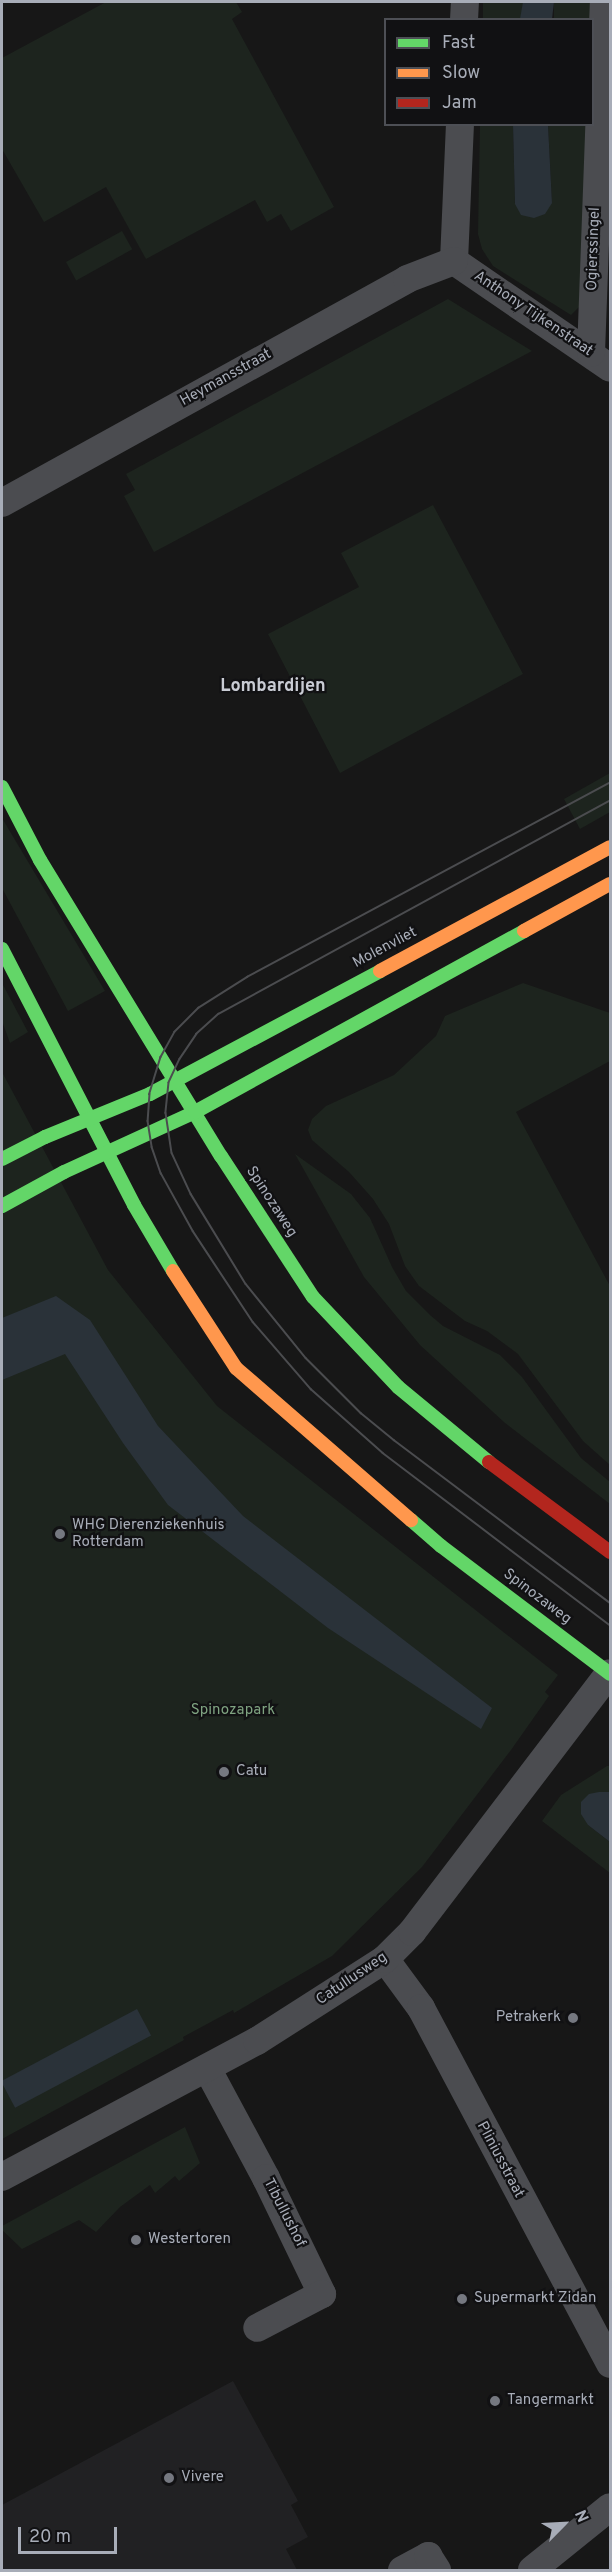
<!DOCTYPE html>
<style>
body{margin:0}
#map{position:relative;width:612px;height:2572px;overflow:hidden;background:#171717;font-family:Overpass,sans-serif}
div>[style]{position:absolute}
.built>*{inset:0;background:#212123}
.green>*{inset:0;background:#1d241e;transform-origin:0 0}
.water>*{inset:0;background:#2a3239;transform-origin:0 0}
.street>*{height:28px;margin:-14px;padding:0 14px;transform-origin:14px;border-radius:14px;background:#4b4c50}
.fast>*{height:14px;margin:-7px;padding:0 7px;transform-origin:7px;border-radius:7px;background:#63d668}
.slow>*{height:14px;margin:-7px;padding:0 7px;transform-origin:7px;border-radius:7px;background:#ff974d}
.jam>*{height:14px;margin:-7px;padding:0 7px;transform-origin:7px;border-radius:7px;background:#b3261e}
.tram>*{height:1.5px;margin:-0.75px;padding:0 0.75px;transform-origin:0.75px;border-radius:0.75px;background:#4b4c4f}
.dots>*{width:16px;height:16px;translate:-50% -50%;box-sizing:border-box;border:3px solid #111113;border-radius:50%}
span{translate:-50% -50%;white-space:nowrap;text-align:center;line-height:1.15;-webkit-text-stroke:4.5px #111113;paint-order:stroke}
.street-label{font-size:15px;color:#a8adb8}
.poi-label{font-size:15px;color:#a8adb8}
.left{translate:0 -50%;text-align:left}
.right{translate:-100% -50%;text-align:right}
.park-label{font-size:15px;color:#7fa381}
.quarter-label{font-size:18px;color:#c9ccd4;font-weight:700}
.frame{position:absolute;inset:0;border:3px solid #a8adb8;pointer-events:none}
.legend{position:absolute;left:384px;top:18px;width:210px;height:108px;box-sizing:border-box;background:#111113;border:2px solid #4d4f55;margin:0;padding:8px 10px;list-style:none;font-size:18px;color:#a8adb8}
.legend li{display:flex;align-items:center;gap:12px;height:30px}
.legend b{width:30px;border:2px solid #4d4f55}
.north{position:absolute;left:534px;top:2494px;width:60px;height:60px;-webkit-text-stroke:4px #111113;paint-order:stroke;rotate:66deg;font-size:16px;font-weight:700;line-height:24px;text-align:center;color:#a8adb8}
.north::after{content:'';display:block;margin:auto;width:21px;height:27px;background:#a8adb8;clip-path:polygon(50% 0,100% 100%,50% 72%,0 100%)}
.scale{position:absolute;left:18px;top:2527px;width:99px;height:27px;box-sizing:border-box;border:3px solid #a8adb8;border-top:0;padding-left:8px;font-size:18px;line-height:21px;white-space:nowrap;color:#a8adb8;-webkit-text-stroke:4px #111113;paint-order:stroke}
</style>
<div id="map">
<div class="built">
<div style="clip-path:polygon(233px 2381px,298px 2501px,291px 2505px,308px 2537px,286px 2549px,297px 2570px,2px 2570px,2px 2505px)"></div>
</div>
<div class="green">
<div style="clip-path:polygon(106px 2px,236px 2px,242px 12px,232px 19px,334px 207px,291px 231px,281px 214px,267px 222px,255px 200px,146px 259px,106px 187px,44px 222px,2px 149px,2px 58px)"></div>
<div style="left:483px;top:2px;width:40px;height:17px"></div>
<div style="left:554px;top:2px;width:42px;height:18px"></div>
<div style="clip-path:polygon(480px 125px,513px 125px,515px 204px,552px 203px,548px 125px,590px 125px,583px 303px,571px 315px,493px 266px,482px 249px,478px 234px)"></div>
<div style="left:122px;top:231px;width:21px;height:64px;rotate:61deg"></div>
<div style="clip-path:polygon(448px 299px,532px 351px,154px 552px,124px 496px,135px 490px,126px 474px)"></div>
<div style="clip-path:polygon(433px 505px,523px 674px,340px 773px,268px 634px,359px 587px,341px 553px)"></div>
<div style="clip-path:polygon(610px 773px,610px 812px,580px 829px,564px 799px)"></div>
<div style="clip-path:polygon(2px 818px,105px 991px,68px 1011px,2px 888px)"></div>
<div style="clip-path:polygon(2px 983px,28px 1032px,10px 1043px,2px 1021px)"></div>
<div style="clip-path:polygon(523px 983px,610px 1013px,610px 1061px,516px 1112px,610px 1286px,610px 1465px,583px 1441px,518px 1354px,487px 1331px,465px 1321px,419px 1286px,405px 1266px,389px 1224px,373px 1199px,349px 1172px,312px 1140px,308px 1130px,312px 1119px,326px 1106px,394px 1075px,436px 1036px,445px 1016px)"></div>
<div style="clip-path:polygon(2px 1072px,108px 1270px,217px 1406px,558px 1675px,545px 1692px,549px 1696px,511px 1750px,422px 1867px,332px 1956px,234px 2013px,233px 2010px,183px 2037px,184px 2040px,2px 2139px)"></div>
<div style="clip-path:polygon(295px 1154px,351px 1194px,370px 1218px,392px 1267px,406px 1291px,430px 1315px,443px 1326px,500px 1355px,522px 1377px,581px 1458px,610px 1482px,610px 1504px,505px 1423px,420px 1345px,364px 1277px)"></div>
<div style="clip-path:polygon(607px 1766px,610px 1766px,610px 1792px,599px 1792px,588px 1825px,610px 1842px,610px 1873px,542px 1821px,561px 1795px)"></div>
<div style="clip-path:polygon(185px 2127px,200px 2163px,179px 2181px,175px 2176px,155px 2193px,150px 2185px,120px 2207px,96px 2232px,79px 2220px,22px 2249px,2px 2230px,2px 2226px)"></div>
</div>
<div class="water">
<div style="clip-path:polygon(523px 2px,554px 2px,552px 19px,520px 19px)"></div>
<div style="clip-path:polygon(513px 125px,548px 125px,552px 203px,545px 214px,534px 218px,521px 215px,515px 204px)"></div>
<div style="clip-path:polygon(56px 1296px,90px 1320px,158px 1426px,243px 1516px,492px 1708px,481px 1729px,328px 1628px,168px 1505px,123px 1443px,65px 1354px,2px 1380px,2px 1318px)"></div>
<div style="clip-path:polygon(599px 1792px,610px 1792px,610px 1842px,588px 1825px,581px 1814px,581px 1802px,589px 1794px)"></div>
<div style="left:137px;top:2009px;width:30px;height:154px;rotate:62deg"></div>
</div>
<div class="street">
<div style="left:464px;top:20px;width:18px;rotate:-87deg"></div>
<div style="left:454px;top:261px;width:189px;rotate:34.4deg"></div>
<div style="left:454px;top:261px;width:137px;rotate:-87.5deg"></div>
<div style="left:591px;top:353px;width:351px;rotate:-87.9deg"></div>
<div style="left:2px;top:503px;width:463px;rotate:-28.9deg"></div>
<div style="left:407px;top:279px;width:50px;rotate:-21deg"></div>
<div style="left:385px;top:1959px;width:61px;rotate:53.7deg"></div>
<div style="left:421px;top:2008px;width:403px;rotate:62deg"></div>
<div style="left:207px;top:2068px;width:125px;rotate:61.8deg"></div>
<div style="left:266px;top:2178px;width:129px;rotate:64.2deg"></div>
<div style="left:322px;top:2294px;width:73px;rotate:152.4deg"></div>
<div style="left:2px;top:2177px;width:289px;rotate:-28.1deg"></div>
<div style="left:257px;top:2041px;width:152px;rotate:-32.6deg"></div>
<div style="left:385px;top:1959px;width:38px;rotate:-45deg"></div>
<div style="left:412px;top:1932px;width:325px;rotate:-52.7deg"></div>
<div style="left:402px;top:2570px;width:30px;rotate:-28deg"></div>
<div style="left:428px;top:2556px;width:17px;rotate:57deg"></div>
<div style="left:532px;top:2570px;width:100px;rotate:-38.9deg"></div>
</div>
<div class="fast">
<div style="left:2px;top:787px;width:82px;rotate:62.5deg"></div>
<div style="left:40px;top:860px;width:347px;rotate:58.6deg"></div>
<div style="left:221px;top:1156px;width:168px;rotate:56.9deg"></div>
<div style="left:313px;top:1297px;width:124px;rotate:46.6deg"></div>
<div style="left:398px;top:1387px;width:118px;rotate:39.5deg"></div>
<div style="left:2px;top:949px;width:288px;rotate:62.7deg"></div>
<div style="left:134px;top:1205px;width:77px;rotate:59.4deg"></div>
<div style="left:2px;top:1159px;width:48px;rotate:-27.1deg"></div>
<div style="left:45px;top:1137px;width:113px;rotate:-22.3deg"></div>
<div style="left:150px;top:1094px;width:261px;rotate:-28.1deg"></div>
<div style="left:2px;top:1206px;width:71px;rotate:-28.7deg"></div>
<div style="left:64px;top:1172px;width:144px;rotate:-24.6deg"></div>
<div style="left:195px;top:1112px;width:376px;rotate:-28.8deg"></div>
<div style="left:411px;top:1520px;width:40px;rotate:41deg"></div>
<div style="left:441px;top:1546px;width:212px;rotate:37.1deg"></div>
</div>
<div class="slow">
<div style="left:524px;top:931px;width:98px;rotate:-28.7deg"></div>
<div style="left:380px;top:971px;width:261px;rotate:-28.3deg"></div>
<div style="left:173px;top:1271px;width:116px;rotate:57deg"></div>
<div style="left:236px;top:1368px;width:232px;rotate:41deg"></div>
</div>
<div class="jam">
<div style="left:489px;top:1462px;width:151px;rotate:36.6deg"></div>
</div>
<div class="tram">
<div style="left:610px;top:783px;width:411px;rotate:151.8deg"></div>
<div style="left:248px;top:977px;width:58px;rotate:147.7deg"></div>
<div style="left:199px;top:1008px;width:34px;rotate:135deg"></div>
<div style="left:175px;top:1032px;width:29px;rotate:119deg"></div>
<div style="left:161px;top:1057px;width:39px;rotate:107deg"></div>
<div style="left:150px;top:1094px;width:27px;rotate:94deg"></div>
<div style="left:148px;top:1121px;width:26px;rotate:81deg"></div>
<div style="left:152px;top:1147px;width:28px;rotate:71deg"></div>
<div style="left:161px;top:1173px;width:66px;rotate:61.1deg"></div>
<div style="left:193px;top:1231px;width:109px;rotate:56.6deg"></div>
<div style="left:253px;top:1322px;width:89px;rotate:49.1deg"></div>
<div style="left:311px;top:1389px;width:96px;rotate:41.6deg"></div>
<div style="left:383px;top:1453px;width:285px;rotate:37.2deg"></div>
<div style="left:610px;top:801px;width:445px;rotate:151.4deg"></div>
<div style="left:219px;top:1014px;width:30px;rotate:138deg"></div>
<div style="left:197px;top:1034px;width:30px;rotate:124deg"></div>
<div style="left:180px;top:1059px;width:26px;rotate:115deg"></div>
<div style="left:169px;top:1083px;width:30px;rotate:96deg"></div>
<div style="left:166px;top:1113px;width:40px;rotate:81.5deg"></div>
<div style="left:172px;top:1153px;width:45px;rotate:65.1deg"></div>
<div style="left:191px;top:1194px;width:105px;rotate:58.6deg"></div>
<div style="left:246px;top:1284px;width:95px;rotate:51deg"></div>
<div style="left:306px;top:1358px;width:78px;rotate:45deg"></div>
<div style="left:361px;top:1413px;width:43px;rotate:39.3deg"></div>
<div style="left:394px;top:1440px;width:271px;rotate:37deg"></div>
</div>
<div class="dots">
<div style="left:60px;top:1534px;background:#757880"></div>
<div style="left:224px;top:1772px;background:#757880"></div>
<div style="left:573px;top:2018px;background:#757880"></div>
<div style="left:136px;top:2240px;background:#757880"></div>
<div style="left:462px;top:2299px;background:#757880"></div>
<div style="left:495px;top:2401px;background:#757880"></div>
<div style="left:169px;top:2478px;background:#757880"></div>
</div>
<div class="street-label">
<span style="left:594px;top:249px;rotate:-88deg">Ogierssingel</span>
<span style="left:533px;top:314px;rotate:34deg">Anthony Tijkenstraat</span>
<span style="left:226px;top:378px;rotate:-29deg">Heymansstraat</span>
<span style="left:385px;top:948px;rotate:-28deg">Molenvliet</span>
<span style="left:271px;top:1202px;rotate:57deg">Spinozaweg</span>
<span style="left:537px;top:1597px;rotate:37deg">Spinozaweg</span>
<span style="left:352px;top:1979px;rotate:-34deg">Catullusweg</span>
<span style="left:500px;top:2160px;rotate:62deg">Pliniusstraat</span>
<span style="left:284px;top:2213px;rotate:63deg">Tibullushof</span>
</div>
<div class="poi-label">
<span class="left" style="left:72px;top:1534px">WHG Dierenziekenhuis<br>Rotterdam</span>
<span class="left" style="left:236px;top:1772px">Catu</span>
<span class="right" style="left:561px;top:2018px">Petrakerk</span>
<span class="left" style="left:148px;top:2240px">Westertoren</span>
<span class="left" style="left:474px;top:2299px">Supermarkt Zidan</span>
<span class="left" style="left:507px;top:2401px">Tangermarkt</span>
<span class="left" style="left:181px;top:2478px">Vivere</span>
</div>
<div class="park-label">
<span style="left:233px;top:1711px">Spinozapark</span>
</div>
<div class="quarter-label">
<span style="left:273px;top:687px">Lombardijen</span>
</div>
<div class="frame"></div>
<ul class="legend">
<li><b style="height:8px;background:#63d668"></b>Fast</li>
<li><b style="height:8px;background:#ff974d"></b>Slow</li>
<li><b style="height:8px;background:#b3261e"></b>Jam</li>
</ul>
<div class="north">N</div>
<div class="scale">20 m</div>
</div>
